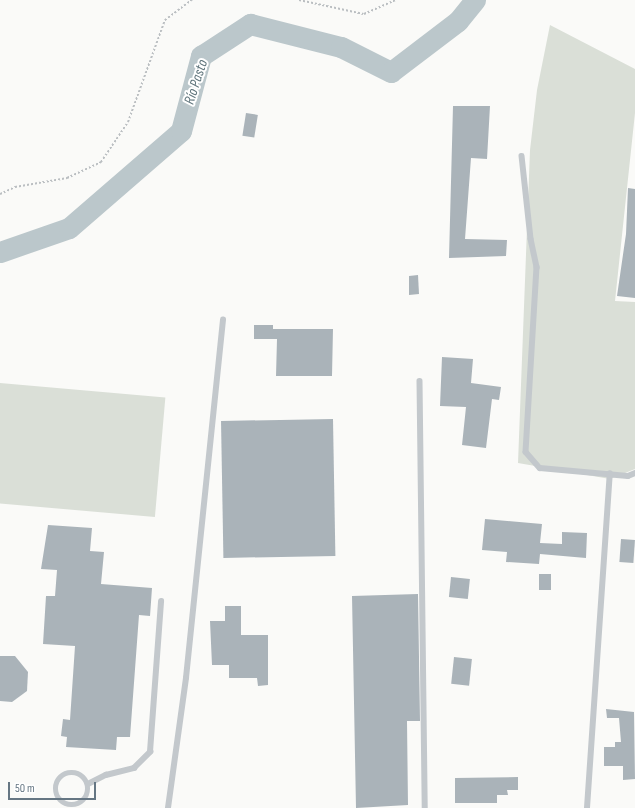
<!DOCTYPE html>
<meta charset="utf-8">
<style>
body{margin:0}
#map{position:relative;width:635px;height:808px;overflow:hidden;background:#fafaf8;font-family:"Sofia Sans Condensed",sans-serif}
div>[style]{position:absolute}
.green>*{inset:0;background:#dadfd7;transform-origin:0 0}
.river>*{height:21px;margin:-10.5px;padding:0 10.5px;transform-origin:10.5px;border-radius:10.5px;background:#bbc7cb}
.building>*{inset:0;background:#aab3b9;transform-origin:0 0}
.path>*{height:2px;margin-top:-1px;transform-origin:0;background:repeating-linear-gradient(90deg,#bbbfc2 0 2px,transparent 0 4px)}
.service>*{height:5.5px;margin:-2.75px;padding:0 2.75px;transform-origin:2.75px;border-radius:2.75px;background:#c3c8cc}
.service>.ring{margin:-2.75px;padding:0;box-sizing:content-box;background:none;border:5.5px solid #c3c8cc;border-radius:50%}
span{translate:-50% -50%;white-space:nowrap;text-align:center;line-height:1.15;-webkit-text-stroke:4px #fff;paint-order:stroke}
.water-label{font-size:15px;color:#60757c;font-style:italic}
.scale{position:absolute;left:8px;top:782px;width:88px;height:18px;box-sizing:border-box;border:2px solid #657683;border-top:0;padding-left:5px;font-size:12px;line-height:14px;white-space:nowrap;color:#657683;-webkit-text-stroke:3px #fff;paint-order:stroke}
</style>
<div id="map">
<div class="green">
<div style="clip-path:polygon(550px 25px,635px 69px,635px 113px,615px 301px,635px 302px,635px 469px,610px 479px,518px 463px,530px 150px,537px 90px)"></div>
<div style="left:0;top:383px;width:166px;height:120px;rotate:5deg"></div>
</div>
<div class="river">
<div style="left:0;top:252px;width:73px;rotate:-19.2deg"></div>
<div style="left:69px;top:228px;width:148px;rotate:-40.9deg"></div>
<div style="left:181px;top:131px;width:78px;rotate:-75.1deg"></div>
<div style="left:201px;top:56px;width:59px;rotate:-33.1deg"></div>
<div style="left:250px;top:24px;width:94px;rotate:14.2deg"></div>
<div style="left:341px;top:47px;width:56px;rotate:26.6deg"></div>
<div style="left:391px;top:72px;width:84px;rotate:-37.3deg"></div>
<div style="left:458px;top:21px;width:27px;rotate:-51deg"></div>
</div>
<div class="building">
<div style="clip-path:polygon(453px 106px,490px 106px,487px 159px,471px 158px,465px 239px,507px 240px,506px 256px,449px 258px)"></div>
<div style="left:246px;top:113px;width:12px;height:23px;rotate:9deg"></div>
<div style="clip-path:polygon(628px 188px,635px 189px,635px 298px,617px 296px,626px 234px)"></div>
<div style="clip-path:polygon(418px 275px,419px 294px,409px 295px,409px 276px)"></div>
<div style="clip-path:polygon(254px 325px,273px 325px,273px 329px,333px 329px,332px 376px,276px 376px,277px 339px,254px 339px)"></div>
<div style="clip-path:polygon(442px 357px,473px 359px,471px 383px,501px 387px,499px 400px,492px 399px,486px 448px,462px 445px,466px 407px,440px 406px)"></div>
<div style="left:333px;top:419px;width:137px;height:112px;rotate:89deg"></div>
<div style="clip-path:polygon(485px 519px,542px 524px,540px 543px,562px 544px,562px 532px,587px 533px,586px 558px,540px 554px,539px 564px,506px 562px,507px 552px,482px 550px)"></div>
<div style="clip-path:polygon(48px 525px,92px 528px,90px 551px,104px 552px,101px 584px,152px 588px,150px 616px,139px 615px,130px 737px,117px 737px,116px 750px,66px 747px,67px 737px,61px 736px,63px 719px,70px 720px,75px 646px,43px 644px,46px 596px,55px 596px,57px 570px,41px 569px)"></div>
<div style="left:621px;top:539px;width:14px;height:23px;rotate:4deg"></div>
<div style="left:539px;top:574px;width:12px;height:16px"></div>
<div style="left:451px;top:577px;width:19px;height:20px;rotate:6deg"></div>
<div style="clip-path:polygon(418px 594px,420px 721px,407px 721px,408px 805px,356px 808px,352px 596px)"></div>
<div style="clip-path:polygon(225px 606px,241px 606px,241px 635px,268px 635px,268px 685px,258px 686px,257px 678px,229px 678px,229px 665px,212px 665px,210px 621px,225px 621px)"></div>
<div style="clip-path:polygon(0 656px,15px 656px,28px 672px,27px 691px,12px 702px,0 701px)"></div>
<div style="left:454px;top:657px;width:18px;height:27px;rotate:6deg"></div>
<div style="clip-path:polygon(606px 709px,634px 712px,635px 779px,623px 780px,623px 766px,604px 766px,604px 747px,615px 747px,615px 742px,621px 742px,619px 718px,607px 718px)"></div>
<div style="clip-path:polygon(518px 777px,518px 790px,507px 790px,508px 795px,497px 795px,497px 803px,455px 803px,455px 778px)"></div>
</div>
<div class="path">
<div style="left:299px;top:0;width:66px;rotate:12.2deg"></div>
<div style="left:364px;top:14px;width:35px;rotate:-24deg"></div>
<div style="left:0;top:194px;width:17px;rotate:-25deg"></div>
<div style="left:15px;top:187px;width:53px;rotate:-9.8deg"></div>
<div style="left:67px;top:178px;width:38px;rotate:-25deg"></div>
<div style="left:101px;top:162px;width:48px;rotate:-56deg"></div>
<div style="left:128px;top:122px;width:109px;rotate:-70.1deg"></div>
<div style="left:165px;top:20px;width:34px;rotate:-37deg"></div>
</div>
<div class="service">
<div style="left:522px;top:156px;width:83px;rotate:83.8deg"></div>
<div style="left:531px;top:239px;width:29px;rotate:78deg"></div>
<div style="left:537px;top:267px;width:185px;rotate:93.4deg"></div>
<div style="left:526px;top:452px;width:21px;rotate:49deg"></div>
<div style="left:540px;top:468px;width:88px;rotate:5.2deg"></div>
<div style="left:628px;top:476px;width:8px;rotate:-23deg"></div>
<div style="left:420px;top:381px;width:427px;rotate:89.3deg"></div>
<div class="ring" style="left:56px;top:773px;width:26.5px;height:26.5px"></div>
<div style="left:88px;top:784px;width:20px;rotate:-27deg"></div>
<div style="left:106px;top:775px;width:29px;rotate:-14deg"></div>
<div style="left:134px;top:768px;width:23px;rotate:-45deg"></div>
<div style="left:150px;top:752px;width:151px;rotate:-85.8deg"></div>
<div style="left:168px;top:808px;width:131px;rotate:-82.1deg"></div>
<div style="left:186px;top:678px;width:360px;rotate:-84.1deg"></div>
<div style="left:587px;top:808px;width:335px;rotate:-86.1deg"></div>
</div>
<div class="water-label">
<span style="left:196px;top:82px;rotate:-72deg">Río Pasto</span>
</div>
<div class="scale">50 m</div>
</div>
